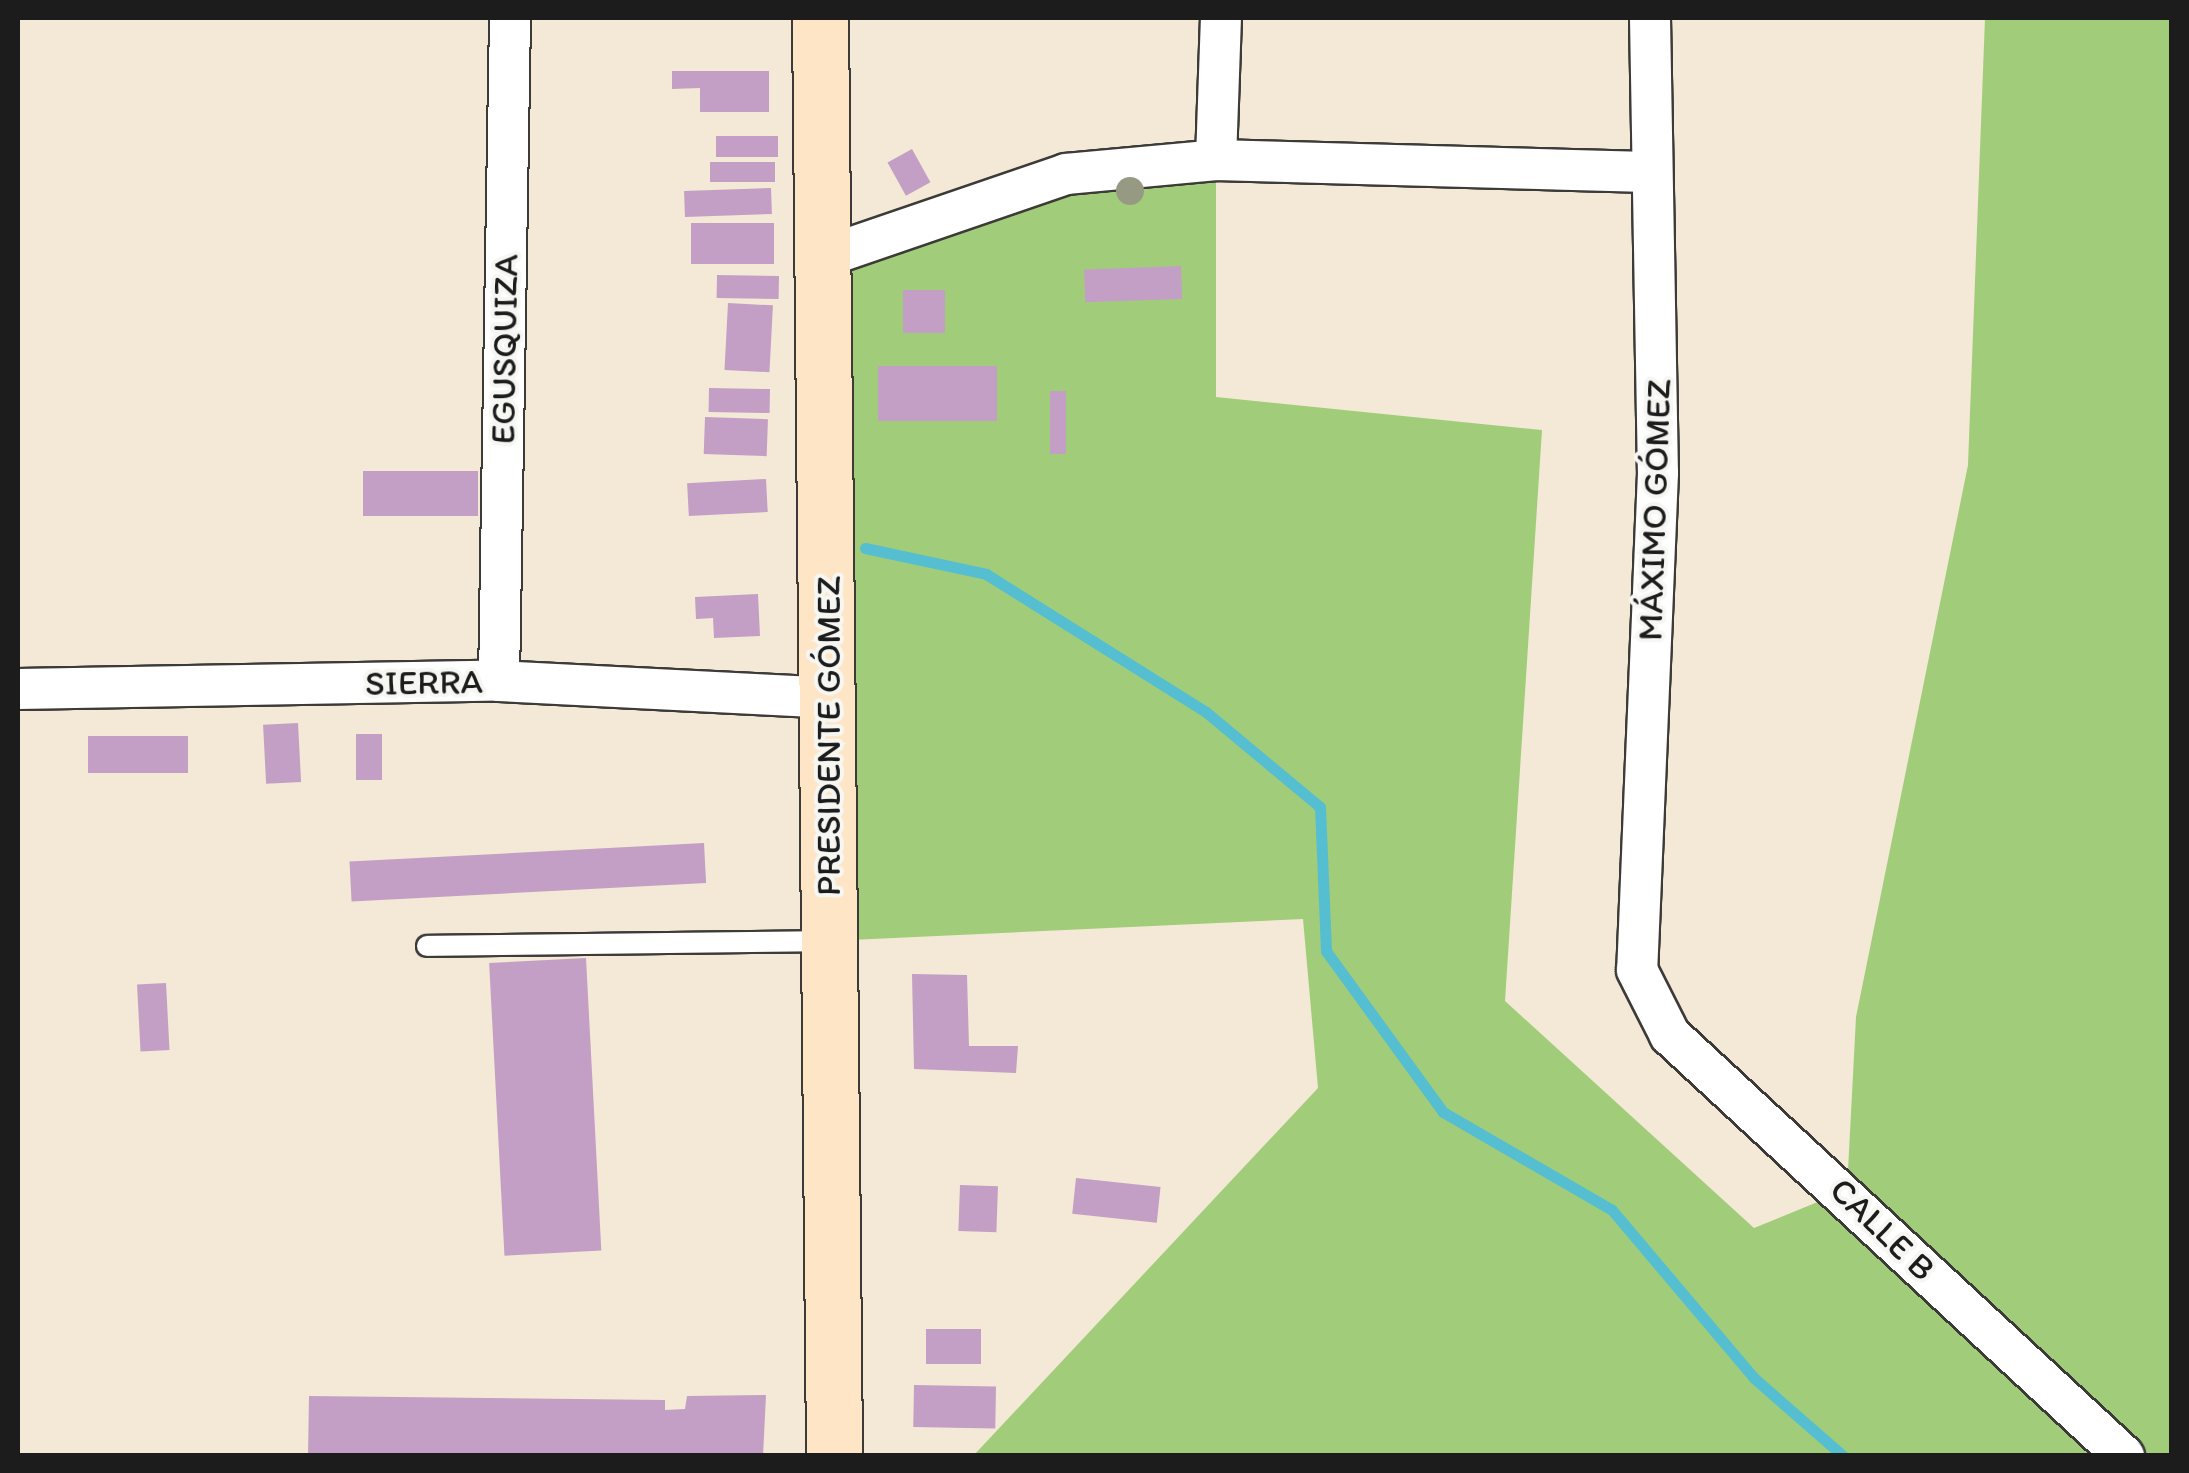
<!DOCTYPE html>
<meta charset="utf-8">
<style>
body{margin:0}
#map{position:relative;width:2189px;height:1473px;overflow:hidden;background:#f3e9d6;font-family:Itim,sans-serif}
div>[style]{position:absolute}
.green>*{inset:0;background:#a1cd7a}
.stream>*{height:11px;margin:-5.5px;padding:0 5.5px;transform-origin:5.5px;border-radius:5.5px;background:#55bed1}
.building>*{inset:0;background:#c39fc5;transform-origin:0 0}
.roads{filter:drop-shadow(2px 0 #3c3b38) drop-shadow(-2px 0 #3c3b38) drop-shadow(0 2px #3c3b38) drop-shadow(0 -2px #3c3b38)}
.lane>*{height:20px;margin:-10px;padding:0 10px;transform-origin:10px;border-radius:10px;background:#fff}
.street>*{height:40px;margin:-20px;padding:0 20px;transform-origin:20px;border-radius:20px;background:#fff}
.secondary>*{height:55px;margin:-27.5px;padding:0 27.5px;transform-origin:27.5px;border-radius:27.5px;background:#fee5c5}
.trees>*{width:28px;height:28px;margin:-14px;border-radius:50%;background:#979a82}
span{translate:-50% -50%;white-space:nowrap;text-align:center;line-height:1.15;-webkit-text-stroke:8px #f6f6f2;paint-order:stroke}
.street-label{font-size:35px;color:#1c1c1c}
.frame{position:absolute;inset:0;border:20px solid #1c1c1c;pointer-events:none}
</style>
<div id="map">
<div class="green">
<div style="clip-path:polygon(1985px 18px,2171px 18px,2171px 1455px,974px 1455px,1318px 1088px,1303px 919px,829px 941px,820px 243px,1216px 160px,1216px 397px,1542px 430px,1505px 1001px,1754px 1228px,1847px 1190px,1856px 1017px,1968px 465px)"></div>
</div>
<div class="stream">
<div style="left:865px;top:548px;width:124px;rotate:12.1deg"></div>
<div style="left:986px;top:574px;width:260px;rotate:32.1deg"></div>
<div style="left:1206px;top:712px;width:148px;rotate:39.8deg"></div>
<div style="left:1320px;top:807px;width:144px;rotate:87.6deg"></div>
<div style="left:1326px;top:951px;width:199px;rotate:54deg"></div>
<div style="left:1443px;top:1112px;width:195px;rotate:30.1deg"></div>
<div style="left:1612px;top:1210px;width:220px;rotate:49.8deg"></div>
<div style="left:1754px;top:1378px;width:118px;rotate:41.2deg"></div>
</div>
<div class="building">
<div style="clip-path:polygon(672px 71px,769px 71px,769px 112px,700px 112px,700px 88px,672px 89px)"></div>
<div style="left:716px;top:136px;width:62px;height:21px"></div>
<div style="left:912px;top:149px;width:38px;height:28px;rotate:61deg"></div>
<div style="left:710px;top:162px;width:65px;height:20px"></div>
<div style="left:771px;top:188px;width:26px;height:87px;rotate:88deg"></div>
<div style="left:774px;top:223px;width:41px;height:83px;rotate:90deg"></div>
<div style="left:1181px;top:266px;width:33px;height:97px;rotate:88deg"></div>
<div style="left:717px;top:275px;width:62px;height:23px;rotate:1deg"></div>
<div style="left:903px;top:290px;width:42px;height:43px"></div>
<div style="left:728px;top:303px;width:45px;height:67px;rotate:3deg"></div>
<div style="left:878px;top:366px;width:119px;height:55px"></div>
<div style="left:709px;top:388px;width:61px;height:24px;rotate:1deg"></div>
<div style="left:1050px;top:391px;width:16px;height:63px"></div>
<div style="left:705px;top:417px;width:63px;height:37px;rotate:2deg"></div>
<div style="left:363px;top:471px;width:115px;height:45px"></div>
<div style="left:766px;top:479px;width:33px;height:79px;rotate:87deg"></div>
<div style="clip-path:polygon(758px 594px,760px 636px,714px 638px,713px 618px,696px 619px,695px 597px)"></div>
<div style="left:298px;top:723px;width:59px;height:35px;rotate:87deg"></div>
<div style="left:382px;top:734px;width:46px;height:26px;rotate:90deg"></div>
<div style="left:88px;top:736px;width:100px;height:37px"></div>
<div style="left:704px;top:843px;width:40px;height:355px;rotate:87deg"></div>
<div style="left:586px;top:958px;width:293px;height:97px;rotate:87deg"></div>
<div style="clip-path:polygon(912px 974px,967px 975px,969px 1046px,1018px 1046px,1016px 1073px,914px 1069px)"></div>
<div style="left:166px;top:983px;width:67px;height:29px;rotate:87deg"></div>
<div style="left:1076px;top:1178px;width:85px;height:36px;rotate:6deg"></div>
<div style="left:960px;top:1185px;width:38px;height:46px;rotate:2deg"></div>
<div style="left:981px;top:1329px;width:35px;height:55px;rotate:90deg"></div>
<div style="left:914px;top:1385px;width:82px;height:42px;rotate:1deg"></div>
<div style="clip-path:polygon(766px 1395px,763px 1456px,308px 1456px,309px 1396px,665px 1400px,665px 1410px,685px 1409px,687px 1396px)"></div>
</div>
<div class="roads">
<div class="lane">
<div style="left:427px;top:946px;width:398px;rotate:-0.7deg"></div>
</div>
<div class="street">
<div style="left:1650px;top:18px;width:455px;rotate:89deg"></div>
<div style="left:1658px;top:473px;width:497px;rotate:92.4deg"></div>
<div style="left:1637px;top:970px;width:73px;rotate:63.1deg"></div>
<div style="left:1670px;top:1035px;width:619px;rotate:42.84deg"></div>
<div style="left:1216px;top:160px;width:142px;rotate:-88deg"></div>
<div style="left:821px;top:258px;width:259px;rotate:-18.9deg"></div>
<div style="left:1066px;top:174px;width:151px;rotate:-5.3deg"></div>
<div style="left:1216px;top:160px;width:432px;rotate:1.6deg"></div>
<div style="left:499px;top:681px;width:663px;rotate:-89.05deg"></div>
<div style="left:18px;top:689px;width:481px;rotate:-1deg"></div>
<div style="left:499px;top:681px;width:330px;rotate:2.9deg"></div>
</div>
<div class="secondary">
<div style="left:820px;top:18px;width:1438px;rotate:89.44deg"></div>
</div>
</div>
<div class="trees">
<div style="left:1130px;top:191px"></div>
</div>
<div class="street-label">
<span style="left:504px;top:349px;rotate:-89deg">EGUSQUIZA</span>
<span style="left:1654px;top:510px;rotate:-88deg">MÁXIMO GÓMEZ</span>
<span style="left:424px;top:682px;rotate:-1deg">SIERRA</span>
<span style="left:828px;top:736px;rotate:-90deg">PRESIDENTE GÓMEZ</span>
<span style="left:1883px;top:1229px;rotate:44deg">CALLE B</span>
</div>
<div class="frame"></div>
</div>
